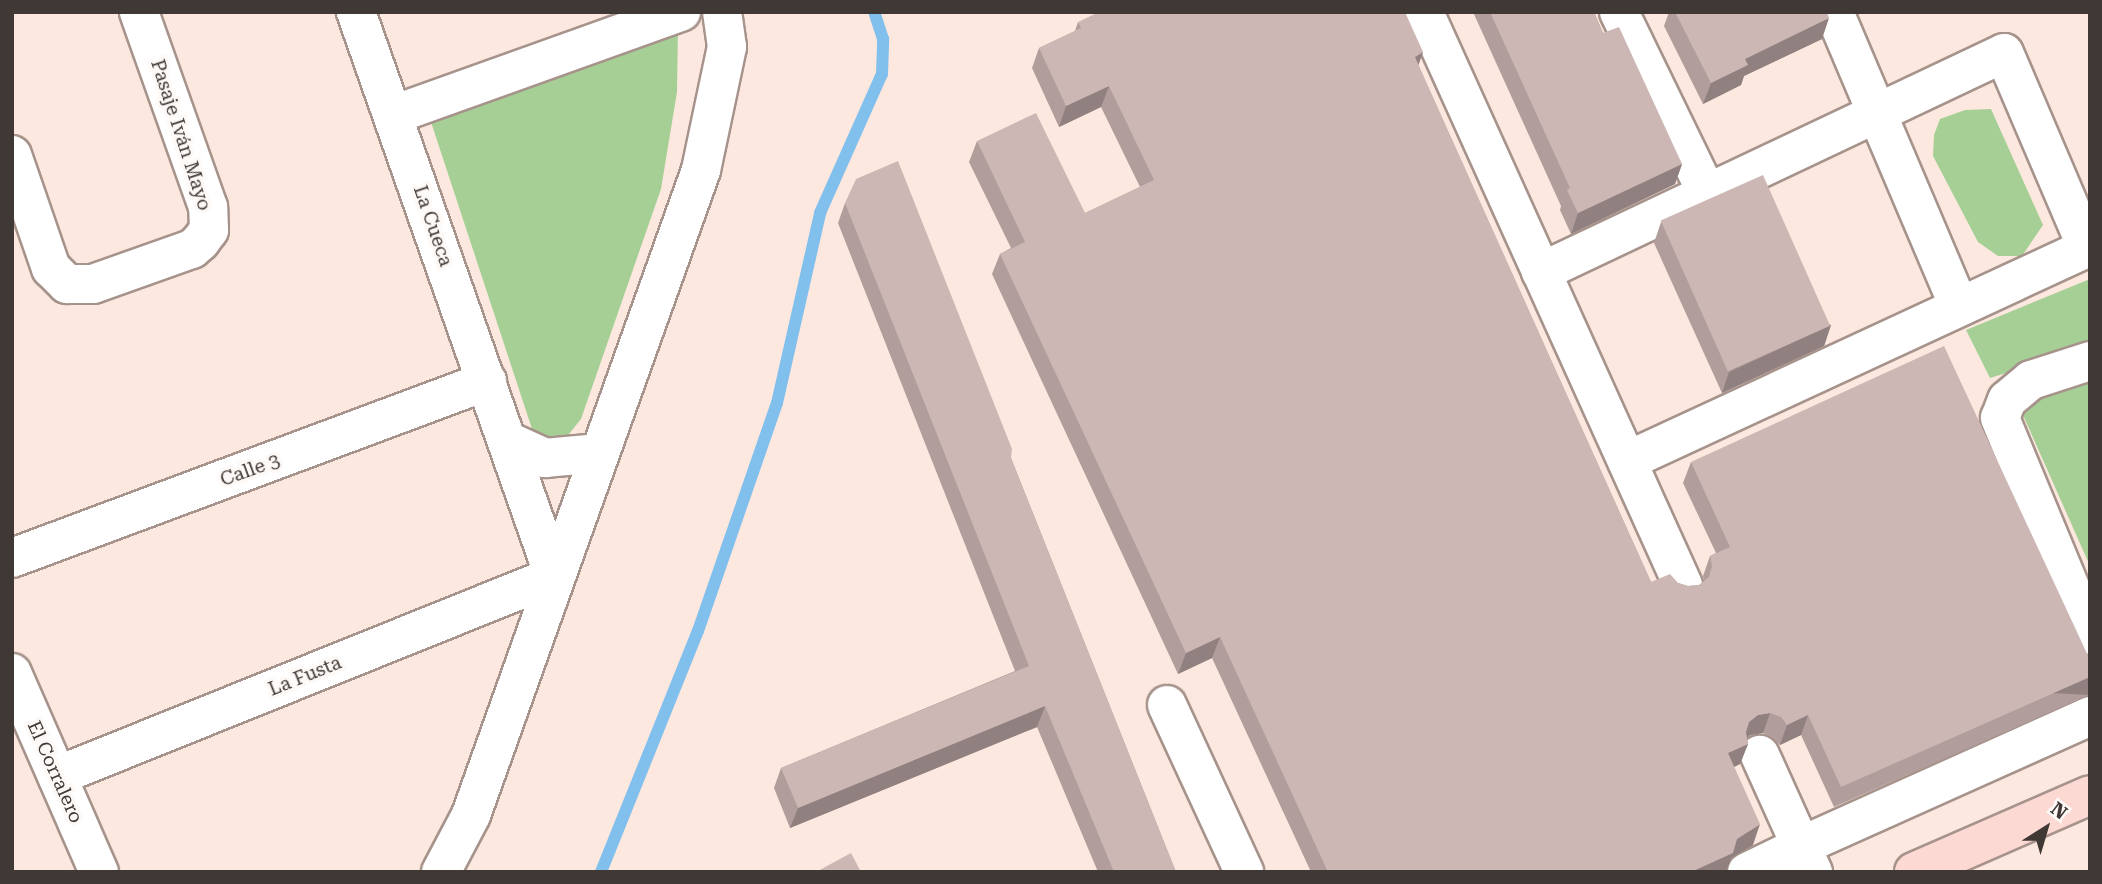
<!DOCTYPE html>
<meta charset="utf-8">
<style>
body{margin:0}
#map{position:relative;width:2102px;height:884px;overflow:hidden;background:#fde8df;font-family:"Roboto Serif",serif}
div>[style]{position:absolute}
.green>*{inset:0;background:#a6cf96}
.stream>*{height:12px;margin:-6px;padding:0 6px;transform-origin:6px;border-radius:6px;background:#81bfed}
.roads{filter:drop-shadow(2px 0 #a6938b) drop-shadow(-2px 0 #a6938b) drop-shadow(0 2px #a6938b) drop-shadow(0 -2px #a6938b)}
.minor>*{height:38px;margin:-19px;padding:0 19px;transform-origin:19px;border-radius:19px;background:#fff}
.major>*{height:38px;margin:-19px;padding:0 19px;transform-origin:19px;border-radius:19px;background:#fdd9d3}
.wall>*{inset:0;background:#b09d9c}
.shaded-wall>*{inset:0;background:#90807f;transform-origin:0 0}
.building>*{inset:0;background:#cdb7b5;transform-origin:0 0}
span{translate:-50% -50%;white-space:nowrap;text-align:center;line-height:1.15;-webkit-text-stroke:7px #fdf9f7;paint-order:stroke}
.street-label{font-size:19px;color:#403834}
.frame{position:absolute;inset:0;border:14px solid #403834;pointer-events:none}
.north{position:absolute;left:2011px;top:793px;width:70px;height:70px;-webkit-text-stroke:5px #fdf9f7;paint-order:stroke;rotate:37deg;font-size:19px;font-weight:700;line-height:28px;text-align:center;color:#403834}
.north::after{content:'';display:block;margin:auto;width:24px;height:32px;background:#403834;clip-path:polygon(50% 0,100% 100%,50% 72%,0 100%)}
</style>
<div id="map">
<div class="green">
<div style="clip-path:polygon(678px 28px,677px 92px,661px 189px,581px 419px,569px 434px,551px 444px,534px 435px,429px 116px)"></div>
<div style="clip-path:polygon(1991px 109px,2043px 225px,2022px 256px,1998px 256px,1978px 242px,1933px 156px,1934px 135px,1940px 119px,1965px 110px)"></div>
<div style="clip-path:polygon(2090px 279px,2090px 347px,1990px 378px,1966px 330px)"></div>
<div style="clip-path:polygon(2090px 379px,2090px 566px,2023px 415px,2026px 401px)"></div>
</div>
<div class="stream">
<div style="left:601px;top:872px;width:260px;rotate:-68.1deg"></div>
<div style="left:698px;top:631px;width:241px;rotate:-70.9deg"></div>
<div style="left:777px;top:403px;width:195px;rotate:-77.2deg"></div>
<div style="left:820px;top:213px;width:152px;rotate:-66deg"></div>
<div style="left:882px;top:74px;width:35px;rotate:-88deg"></div>
<div style="left:883px;top:39px;width:28px;rotate:-108deg"></div>
</div>
<div class="roads">
<div class="minor">
<div style="left:1424px;top:12px;width:629px;rotate:65.68deg"></div>
<div style="left:1619px;top:12px;width:201px;rotate:64.1deg"></div>
<div style="left:1834px;top:12px;width:320px;rotate:67deg"></div>
<div style="left:393px;top:115px;width:306px;rotate:-19.7deg"></div>
<div style="left:12px;top:155px;width:120px;rotate:71deg"></div>
<div style="left:51px;top:268px;width:23px;rotate:45deg"></div>
<div style="left:67px;top:284px;width:26px"></div>
<div style="left:93px;top:284px;width:105px;rotate:-19.5deg"></div>
<div style="left:192px;top:249px;width:11px;rotate:-41deg"></div>
<div style="left:200px;top:242px;width:15px;rotate:-53deg"></div>
<div style="left:209px;top:230px;width:23px;rotate:-92deg"></div>
<div style="left:208px;top:207px;width:207px;rotate:-109.5deg"></div>
<div style="left:1541px;top:272px;width:512px;rotate:-25.31deg"></div>
<div style="left:2004px;top:53px;width:212px;rotate:66.9deg"></div>
<div style="left:2087px;top:248px;width:507px;rotate:155.15deg"></div>
<div style="left:2090px;top:361px;width:62px;rotate:162.1deg"></div>
<div style="left:2031px;top:380px;width:31px;rotate:140deg"></div>
<div style="left:2007px;top:400px;width:19px;rotate:111deg"></div>
<div style="left:2000px;top:418px;width:235px;rotate:67.5deg"></div>
<div style="left:508px;top:441px;width:41px;rotate:24.7deg"></div>
<div style="left:545px;top:458px;width:54px;rotate:-5.3deg"></div>
<div style="left:12px;top:558px;width:507px;rotate:-20.44deg"></div>
<div style="left:12px;top:673px;width:217px;rotate:66.4deg"></div>
<div style="left:1167px;top:705px;width:184px;rotate:65.2deg"></div>
<div style="left:57px;top:776px;width:536px;rotate:-21.92deg"></div>
<div style="left:554px;top:576px;width:598px;rotate:-109.34deg"></div>
<div style="left:441px;top:872px;width:64px;rotate:-62.2deg"></div>
<div style="left:471px;top:815px;width:685px;rotate:-70.37deg"></div>
<div style="left:701px;top:170px;width:126px;rotate:-78.1deg"></div>
<div style="left:727px;top:47px;width:35px;rotate:-98deg"></div>
<div style="left:1747px;top:872px;width:60px;rotate:-25.7deg"></div>
<div style="left:1801px;top:846px;width:100px;rotate:-114.3deg"></div>
<div style="left:1813px;top:872px;width:29px;rotate:-115deg"></div>
<div style="left:1801px;top:846px;width:317px;rotate:-24.2deg"></div>
</div>
<div class="major">
<div style="left:1914px;top:872px;width:192px;rotate:-23.6deg"></div>
</div>
</div>
<div class="wall">
<div style="clip-path:polygon(1473px 12px,1594px 12px,1603px 33px,1682px 164px,1675px 184px,1571px 234px,1560px 210px,1561px 206px)"></div>
<div style="clip-path:polygon(1669px 12px,1827px 12px,1822px 39px,1744px 76px,1741px 85px,1703px 104px,1664px 26px)"></div>
<div style="clip-path:polygon(1078px 22px,1423px 52px,1418px 65px,1651px 582px,1678px 583px,1688px 586px,1699px 585px,1704px 581px,1703px 576px,1710px 556px,1716px 553px,1683px 483px,1691px 462px,2089px 695px,1834px 807px,1801px 735px,1780px 745px,1773px 738px,1763px 733px,1750px 735px,1747px 739px,1748px 744px,1740px 764px,1734px 767px,1753px 845px,1731px 858px,1726px 872px,1311px 872px,1212px 658px,1178px 674px,992px 274px,1000px 254px,1011px 248px,969px 162px,977px 141px,1085px 213px,1140px 187px,1101px 107px,1059px 127px,1032px 68px,1039px 48px,1075px 31px)"></div>
<div style="clip-path:polygon(845px 203px,1011px 458px,1176px 872px,1098px 872px,1037px 727px,790px 828px,774px 788px,781px 768px,1015px 671px,838px 223px)"></div>
<div style="clip-path:polygon(1661px 222px,1831px 325px,1824px 346px,1722px 393px,1654px 243px)"></div>
</div>
<div class="shaded-wall">
<div style="clip-path:polygon(1829px 18px,1822px 39px,1744px 76px,1741px 85px,1703px 104px,1711px 83px,1745px 59px)"></div>
<div style="clip-path:polygon(1423px 52px,1416px 72px,1415px 57px)"></div>
<div style="clip-path:polygon(1109px 86px,1101px 107px,1059px 127px,1066px 106px)"></div>
<div style="clip-path:polygon(1682px 164px,1675px 184px,1571px 234px,1578px 213px)"></div>
<div style="clip-path:polygon(1831px 325px,1824px 346px,1722px 393px,1729px 372px)"></div>
<div style="clip-path:polygon(1220px 637px,1212px 658px,1178px 674px,1186px 653px)"></div>
<div style="left:2090px;top:677px;width:18px;height:272px;rotate:93deg"></div>
<div style="clip-path:polygon(1045px 706px,1037px 727px,790px 828px,798px 808px)"></div>
<div style="clip-path:polygon(1770px 713px,1763px 733px,1750px 735px,1742px 743px,1749px 722px,1758px 715px)"></div>
<div style="clip-path:polygon(1808px 715px,1801px 735px,1780px 745px,1787px 725px)"></div>
<div style="clip-path:polygon(1748px 744px,1740px 764px,1721px 773px,1728px 753px)"></div>
<div style="clip-path:polygon(1760px 824px,1753px 845px,1731px 858px,1726px 872px,1691px 872px,1737px 839px)"></div>
</div>
<div class="building">
<div style="clip-path:polygon(1099px 12px,1405px 12px,1423px 52px,1415px 57px,1651px 582px,1670px 574px,1678px 583px,1688px 586px,1699px 585px,1709px 577px,1712px 566px,1710px 556px,1730px 547px,1691px 462px,1944px 346px,2090px 660px,2090px 677px,1841px 787px,1808px 715px,1787px 725px,1781px 717px,1770px 713px,1758px 715px,1749px 722px,1746px 732px,1748px 744px,1728px 753px,1760px 824px,1737px 839px,1733px 853px,1691px 872px,1328px 872px,1220px 637px,1186px 653px,1000px 254px,1025px 242px,977px 141px,1036px 113px,1085px 213px,1154px 180px,1109px 86px,1066px 106px,1039px 48px,1081px 28px,1078px 22px)"></div>
<div style="clip-path:polygon(1490px 12px,1594px 12px,1603px 33px,1619px 27px,1682px 164px,1578px 213px,1567px 190px,1570px 188px)"></div>
<div style="clip-path:polygon(1675px 12px,1827px 12px,1829px 18px,1745px 59px,1748px 65px,1711px 83px)"></div>
<div style="clip-path:polygon(898px 161px,1012px 449px,1011px 458px,1176px 872px,1114px 872px,1045px 706px,798px 808px,781px 768px,1029px 666px,845px 203px,856px 179px)"></div>
<div style="left:1763px;top:175px;width:165px;height:112px;rotate:66deg"></div>
<div style="clip-path:polygon(851px 853px,861px 872px,816px 872px)"></div>
</div>
<div class="street-label">
<span style="left:181px;top:135px;rotate:72deg">Pasaje Iván Mayo</span>
<span style="left:433px;top:226px;rotate:71deg">La Cueca</span>
<span style="left:250px;top:470px;rotate:-20deg">Calle 3</span>
<span style="left:305px;top:676px;rotate:-22deg">La Fusta</span>
<span style="left:55px;top:772px;rotate:66deg">El Corralero</span>
</div>
<div class="frame"></div>
<div class="north">N</div>
</div>
